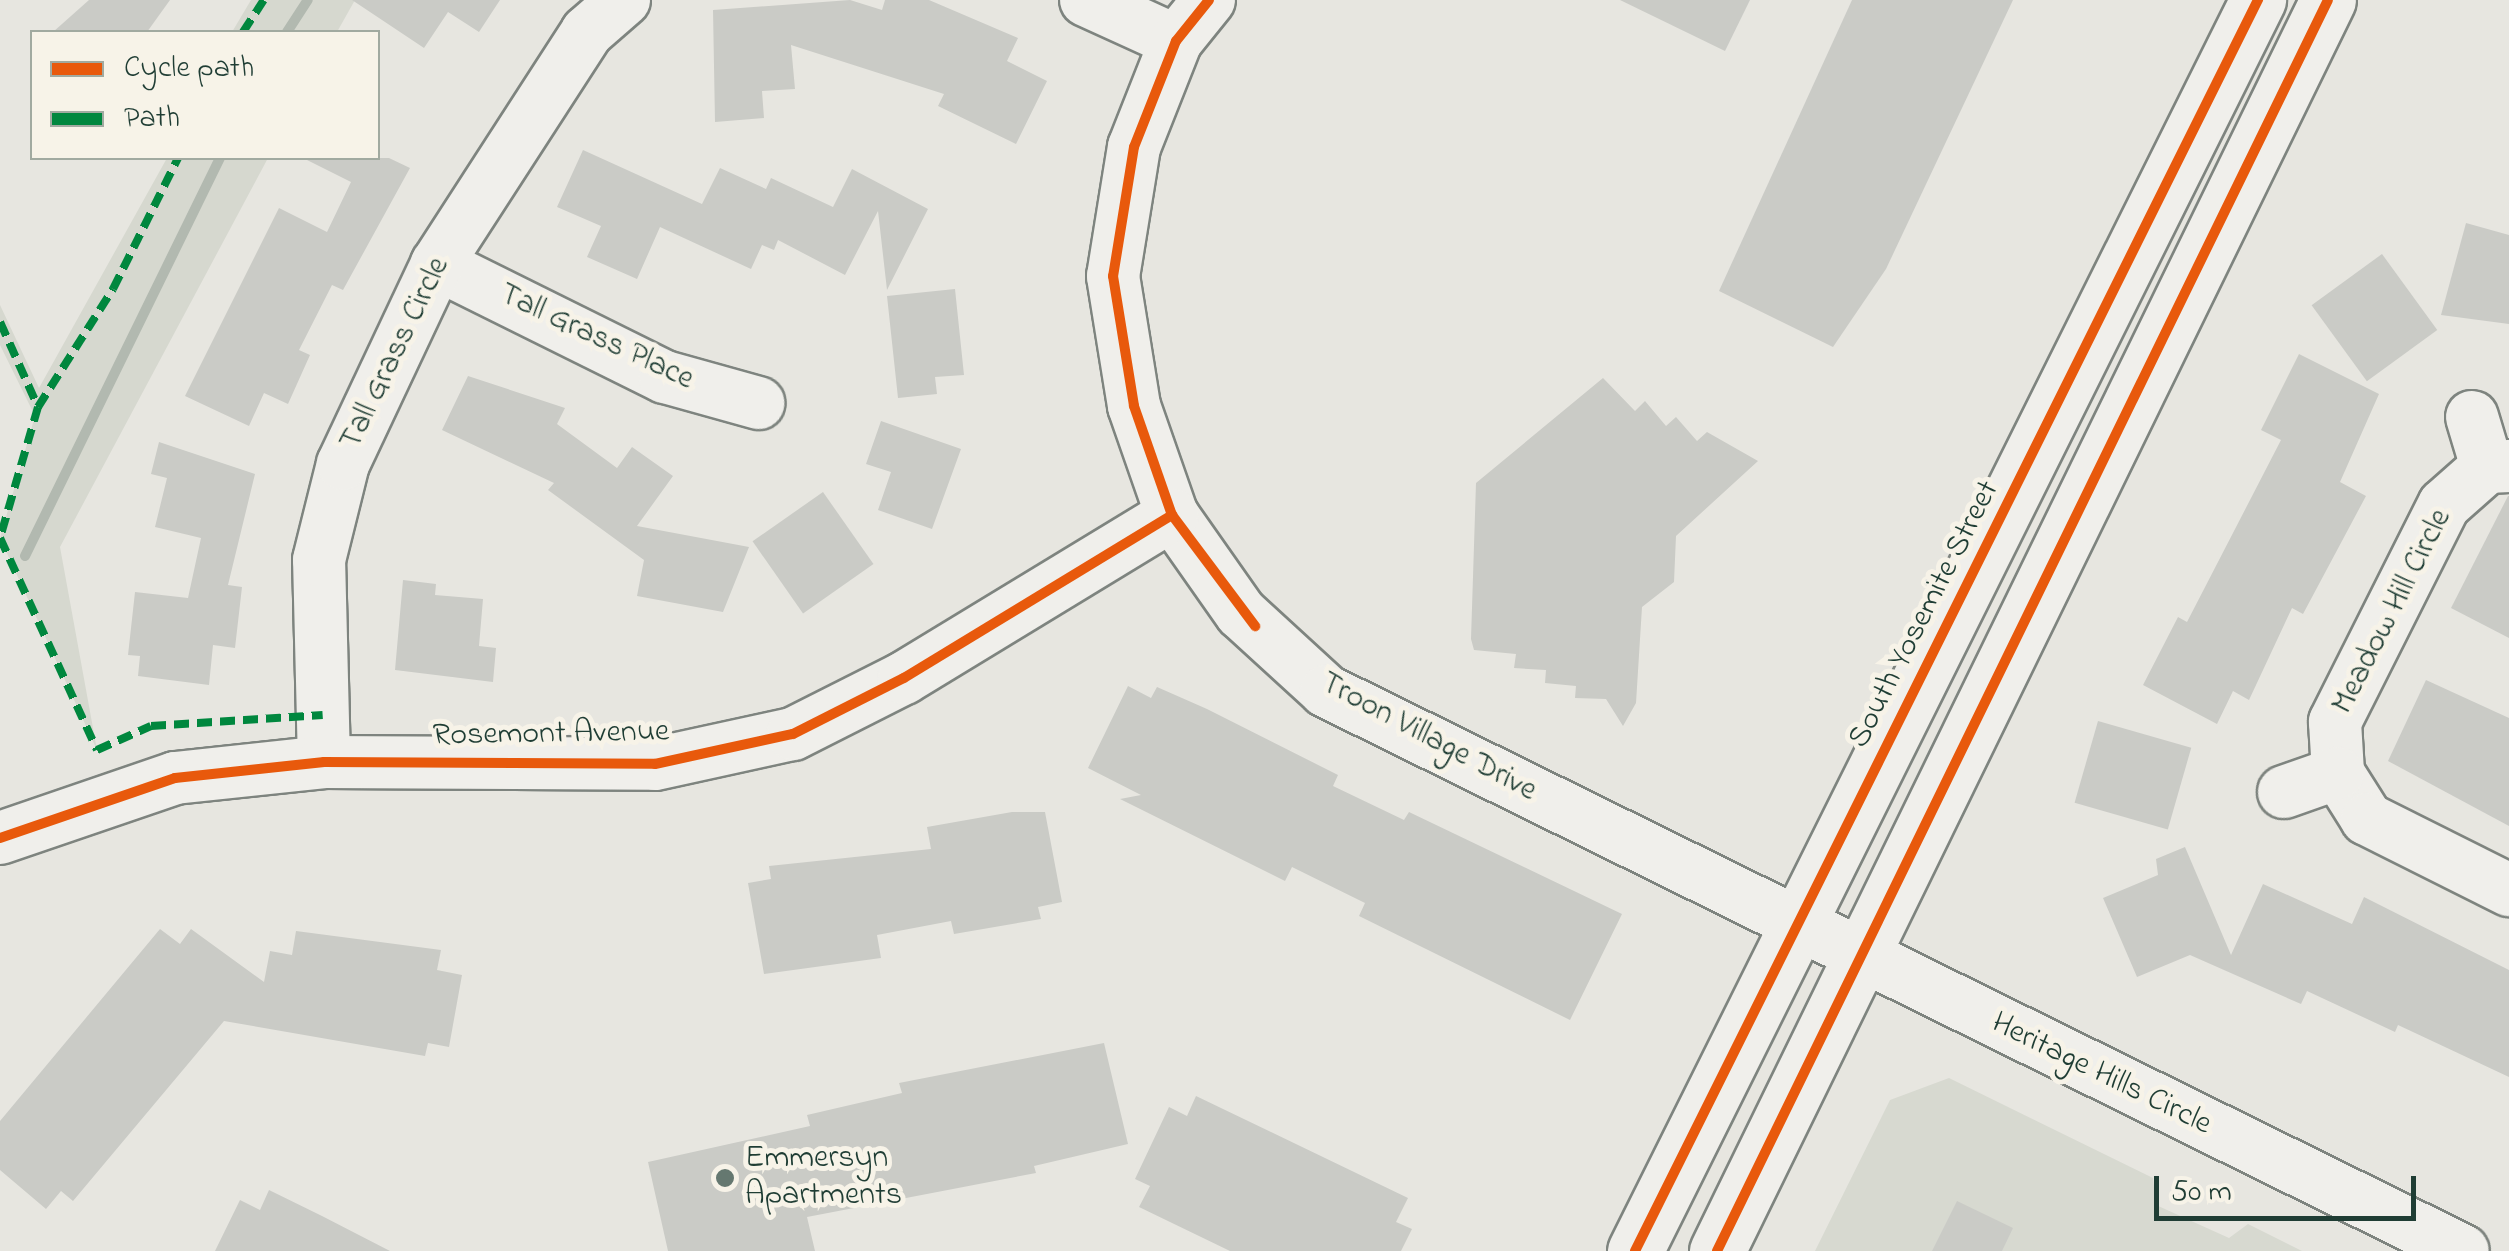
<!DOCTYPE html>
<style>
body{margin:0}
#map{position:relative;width:2509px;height:1251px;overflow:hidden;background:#e7e6e0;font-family:"Indie Flower",sans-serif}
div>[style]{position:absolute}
.built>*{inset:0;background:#d7d9d0}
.green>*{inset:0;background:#d6d8cf}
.stream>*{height:10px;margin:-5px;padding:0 5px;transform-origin:5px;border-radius:5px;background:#b2b9b0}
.building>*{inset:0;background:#cacbc6;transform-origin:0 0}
.roads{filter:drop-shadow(2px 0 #7e847f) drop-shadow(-2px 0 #7e847f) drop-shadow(0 2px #7e847f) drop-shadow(0 -2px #7e847f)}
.minor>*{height:52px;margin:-26px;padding:0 26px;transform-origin:26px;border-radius:26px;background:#f0efeb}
.major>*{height:55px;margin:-27.5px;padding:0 27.5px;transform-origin:27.5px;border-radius:27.5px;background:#f0efeb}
.quiet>*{height:8px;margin-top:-4px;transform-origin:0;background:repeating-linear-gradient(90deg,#00873e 0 15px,transparent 0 23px)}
.cycleway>*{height:10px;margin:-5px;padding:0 5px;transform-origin:5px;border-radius:5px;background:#e8590c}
.dots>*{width:28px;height:28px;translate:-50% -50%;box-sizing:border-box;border:5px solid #f7f3e8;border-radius:50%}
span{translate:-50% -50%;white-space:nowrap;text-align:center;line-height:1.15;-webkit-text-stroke:10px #f7f3e8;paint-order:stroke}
.street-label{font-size:32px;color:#1f3d34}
.poi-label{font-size:32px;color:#1f3d34}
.left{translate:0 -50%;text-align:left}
.legend{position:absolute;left:30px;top:30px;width:350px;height:130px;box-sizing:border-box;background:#f7f3e8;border:2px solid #a1aaa0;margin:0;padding:12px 18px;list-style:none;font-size:30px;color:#1f3d34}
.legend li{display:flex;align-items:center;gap:20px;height:50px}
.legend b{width:50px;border:2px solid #a1aaa0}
.scale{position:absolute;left:2154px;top:1176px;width:262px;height:45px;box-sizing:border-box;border:5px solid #1f3d34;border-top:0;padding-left:12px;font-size:30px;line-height:35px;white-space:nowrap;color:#1f3d34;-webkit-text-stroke:8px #f7f3e8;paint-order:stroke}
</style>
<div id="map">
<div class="built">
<div style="clip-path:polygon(1949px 1078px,2153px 1178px,2156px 1205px,2229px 1238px,2248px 1224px,2302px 1251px,1815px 1251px,1890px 1100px)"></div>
</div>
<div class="green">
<div style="clip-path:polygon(251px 0,355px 0,337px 32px,232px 32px)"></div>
<div style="clip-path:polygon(167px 158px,268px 158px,60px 547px,97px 750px,0 538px,35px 416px,0 345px,0 305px,39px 388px)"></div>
</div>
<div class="stream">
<div style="left:287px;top:32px;width:38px;rotate:-57deg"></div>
<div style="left:25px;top:556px;width:443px;rotate:-63.9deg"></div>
</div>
<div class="building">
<div style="clip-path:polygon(89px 0,170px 0,147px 32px,53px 32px)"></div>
<div style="clip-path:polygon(352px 0,500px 0,479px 32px,448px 12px,424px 48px)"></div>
<div style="clip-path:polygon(850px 0,882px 10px,885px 0,929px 0,1018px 38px,1007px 61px,1047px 81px,1016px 144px,938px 106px,944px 94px,791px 45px,795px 89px,762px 91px,764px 118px,715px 122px,713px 10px)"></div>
<div style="clip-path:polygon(1620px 0,1750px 0,1725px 51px)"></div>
<div style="clip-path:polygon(1852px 0,2013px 0,1886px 269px,1833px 347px,1719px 291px)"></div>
<div style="clip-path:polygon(583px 150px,702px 204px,720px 168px,766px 189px,771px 178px,833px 207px,852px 169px,928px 209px,887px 290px,878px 211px,845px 275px,778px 240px,774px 250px,762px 245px,751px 269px,660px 227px,637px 279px,587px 257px,601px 226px,557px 207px)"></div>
<div style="clip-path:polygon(303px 158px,389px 158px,410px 168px,343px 290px,332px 285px,299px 350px,310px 355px,288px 404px,264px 393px,249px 426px,185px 396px,279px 208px,327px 232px,351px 182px)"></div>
<div style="clip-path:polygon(2466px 223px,2509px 235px,2509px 324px,2441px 315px)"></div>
<div style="left:2382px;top:254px;width:94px;height:87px;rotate:54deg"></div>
<div style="clip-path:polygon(955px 289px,964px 375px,935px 377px,937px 394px,898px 398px,887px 296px)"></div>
<div style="clip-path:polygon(2299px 354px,2379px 394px,2340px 482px,2366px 496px,2303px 614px,2292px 608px,2249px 700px,2233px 691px,2217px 724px,2143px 685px,2178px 617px,2187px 622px,2281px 440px,2261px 430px)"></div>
<div style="clip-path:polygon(468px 376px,565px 408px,557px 424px,617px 468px,632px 447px,673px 476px,637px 526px,749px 547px,723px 612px,637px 596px,644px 560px,548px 490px,554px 483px,442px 430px)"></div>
<div style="clip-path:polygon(1603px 378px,1635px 411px,1645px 401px,1666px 426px,1676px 417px,1697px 441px,1707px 432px,1758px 461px,1676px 536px,1674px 582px,1642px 607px,1636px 703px,1623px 726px,1606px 699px,1575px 698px,1576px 686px,1545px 683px,1546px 670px,1514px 668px,1516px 654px,1474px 650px,1471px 639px,1476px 483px)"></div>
<div style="clip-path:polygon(881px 421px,961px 449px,932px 529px,878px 510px,891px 472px,866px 464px)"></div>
<div style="clip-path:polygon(159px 442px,255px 474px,228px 585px,242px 587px,235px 648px,213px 645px,209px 685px,138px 676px,140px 656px,128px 655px,135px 592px,188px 598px,201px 538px,155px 527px,167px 478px,151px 474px)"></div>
<div style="left:823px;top:492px;width:88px;height:86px;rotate:55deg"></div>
<div style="clip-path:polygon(2508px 496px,2509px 496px,2509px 638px,2451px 608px)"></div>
<div style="clip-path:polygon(403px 580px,436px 584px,435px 595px,483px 599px,479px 646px,496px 648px,493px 682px,395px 670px)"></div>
<div style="clip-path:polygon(2426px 680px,2509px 718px,2509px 826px,2388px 761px)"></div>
<div style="clip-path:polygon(1128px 686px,1151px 698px,1157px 687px,1207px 709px,1338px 775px,1333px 786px,1404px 820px,1409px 812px,1622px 914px,1570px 1020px,1359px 916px,1365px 903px,1292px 867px,1285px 881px,1120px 799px,1141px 795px,1088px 768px)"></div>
<div style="left:2098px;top:721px;width:97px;height:85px;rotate:16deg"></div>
<div style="clip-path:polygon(1012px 812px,1045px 812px,1062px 902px,1038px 907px,1041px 919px,954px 934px,951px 921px,877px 935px,881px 958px,764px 974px,748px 883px,771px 879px,769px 866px,931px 849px,927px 827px)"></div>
<div style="clip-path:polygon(2185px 847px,2231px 955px,2263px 884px,2352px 924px,2364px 897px,2509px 970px,2509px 1077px,2398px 1025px,2395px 1032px,2307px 991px,2301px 1004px,2190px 955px,2137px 977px,2103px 898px,2158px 875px,2156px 859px)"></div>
<div style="clip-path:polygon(160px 929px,180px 944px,191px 929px,264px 982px,270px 951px,292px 955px,296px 931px,441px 950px,437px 970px,462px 975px,449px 1047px,428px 1043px,425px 1056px,224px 1021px,73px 1201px,61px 1191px,46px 1209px,0 1170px,0 1121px)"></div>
<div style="clip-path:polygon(1104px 1043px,1128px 1144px,1034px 1166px,1036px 1173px,807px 1217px,815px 1251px,668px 1251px,648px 1162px,810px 1126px,807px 1115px,902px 1093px,899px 1083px)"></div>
<div style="clip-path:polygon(1196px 1096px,1408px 1198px,1396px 1222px,1412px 1229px,1401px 1251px,1230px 1251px,1139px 1207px,1150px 1186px,1135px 1179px,1169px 1107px,1187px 1116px)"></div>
<div style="clip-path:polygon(269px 1190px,322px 1216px,390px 1251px,215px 1251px,240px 1200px,260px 1210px)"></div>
<div style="clip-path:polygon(1957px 1201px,2013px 1228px,2002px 1251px,1932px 1251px)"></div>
</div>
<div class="roads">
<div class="minor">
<div style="left:1086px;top:0;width:99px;rotate:24.5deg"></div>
<div style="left:1209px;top:0;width:53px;rotate:128.8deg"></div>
<div style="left:1176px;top:41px;width:114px;rotate:111.6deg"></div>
<div style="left:1134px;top:147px;width:131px;rotate:99.2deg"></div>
<div style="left:1113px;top:276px;width:132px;rotate:80.8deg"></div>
<div style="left:1134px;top:406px;width:115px;rotate:70.8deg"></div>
<div style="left:1172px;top:515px;width:120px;rotate:54.9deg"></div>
<div style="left:1241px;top:613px;width:115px;rotate:42.5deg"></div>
<div style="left:1326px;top:691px;width:1267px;rotate:26.22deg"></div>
<div style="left:437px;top:264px;width:254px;rotate:26.4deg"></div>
<div style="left:665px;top:377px;width:97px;rotate:15.6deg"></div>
<div style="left:2472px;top:417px;width:52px;rotate:73.3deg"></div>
<div style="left:2509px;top:466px;width:22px;rotate:177deg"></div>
<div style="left:2487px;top:467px;width:57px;rotate:138.5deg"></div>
<div style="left:2444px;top:505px;width:243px;rotate:116.7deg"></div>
<div style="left:2335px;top:722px;width:51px;rotate:86.6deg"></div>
<div style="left:2338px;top:773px;width:54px;rotate:57.8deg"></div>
<div style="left:2367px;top:819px;width:159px;rotate:26.6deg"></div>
<div style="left:324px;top:762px;width:202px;rotate:-91.4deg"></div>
<div style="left:319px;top:560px;width:99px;rotate:-76deg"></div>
<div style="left:343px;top:464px;width:221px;rotate:-64.8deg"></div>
<div style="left:437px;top:264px;width:276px;rotate:-57.1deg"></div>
<div style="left:587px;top:32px;width:49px;rotate:-40.9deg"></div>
<div style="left:2284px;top:792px;width:57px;rotate:-19.4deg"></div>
<div style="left:0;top:838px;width:185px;rotate:-18.9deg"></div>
<div style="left:175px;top:778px;width:150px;rotate:-6.1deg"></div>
<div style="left:324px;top:762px;width:331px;rotate:0.3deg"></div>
<div style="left:655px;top:764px;width:141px;rotate:-12.3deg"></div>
<div style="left:793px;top:734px;width:124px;rotate:-26.8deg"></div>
<div style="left:904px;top:678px;width:314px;rotate:-31.3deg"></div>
</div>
<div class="major">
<div style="left:1635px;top:1251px;width:1398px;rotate:-63.53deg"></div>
<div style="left:1717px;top:1251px;width:1392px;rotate:-63.97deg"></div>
</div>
</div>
<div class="quiet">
<div style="left:243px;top:32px;width:38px;rotate:-57deg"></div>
<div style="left:0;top:322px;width:93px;rotate:65.9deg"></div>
<div style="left:38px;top:407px;width:140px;rotate:-57.6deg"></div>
<div style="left:113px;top:289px;width:146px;rotate:-63.6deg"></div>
<div style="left:38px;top:407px;width:136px;rotate:106.2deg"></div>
<div style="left:0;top:538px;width:233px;rotate:65.4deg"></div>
<div style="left:97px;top:750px;width:59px;rotate:-24deg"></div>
<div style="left:151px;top:726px;width:172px;rotate:-3.7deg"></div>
</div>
<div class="cycleway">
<div style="left:1209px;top:0;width:53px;rotate:128.8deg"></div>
<div style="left:1176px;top:41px;width:114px;rotate:111.6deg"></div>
<div style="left:1134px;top:147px;width:131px;rotate:99.2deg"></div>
<div style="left:1113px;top:276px;width:132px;rotate:80.8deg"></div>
<div style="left:1134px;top:406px;width:115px;rotate:70.8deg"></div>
<div style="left:1172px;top:515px;width:139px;rotate:53.2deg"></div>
<div style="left:0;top:838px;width:185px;rotate:-18.9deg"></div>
<div style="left:175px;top:778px;width:150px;rotate:-6.1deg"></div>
<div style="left:324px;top:762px;width:331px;rotate:0.3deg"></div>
<div style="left:655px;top:764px;width:141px;rotate:-12.3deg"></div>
<div style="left:793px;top:734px;width:124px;rotate:-26.8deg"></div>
<div style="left:904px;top:678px;width:314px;rotate:-31.3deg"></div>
<div style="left:1635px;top:1251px;width:1398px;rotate:-63.53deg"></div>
<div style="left:1717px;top:1251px;width:1392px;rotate:-63.97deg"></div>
</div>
<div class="dots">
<div style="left:725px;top:1178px;background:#657870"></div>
</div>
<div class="street-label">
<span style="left:596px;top:338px;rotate:25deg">Tall Grass Place</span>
<span style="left:396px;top:354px;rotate:-64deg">Tall Grass Circle</span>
<span style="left:2393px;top:612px;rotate:-63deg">Meadow Hill Circle</span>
<span style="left:1925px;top:615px;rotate:-63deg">South Yosemite Street</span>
<span style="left:551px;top:735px;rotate:-1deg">Rosemont Avenue</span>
<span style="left:1428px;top:738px;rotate:28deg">Troon Village Drive</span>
<span style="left:2101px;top:1075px;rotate:26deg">Heritage Hills Circle</span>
</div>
<div class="poi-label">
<span class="left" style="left:745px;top:1178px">Emmersyn<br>Apartments</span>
</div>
<ul class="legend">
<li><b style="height:12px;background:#e8590c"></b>Cycle path</li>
<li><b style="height:12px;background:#00873e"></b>Path</li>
</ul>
<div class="scale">50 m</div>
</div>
